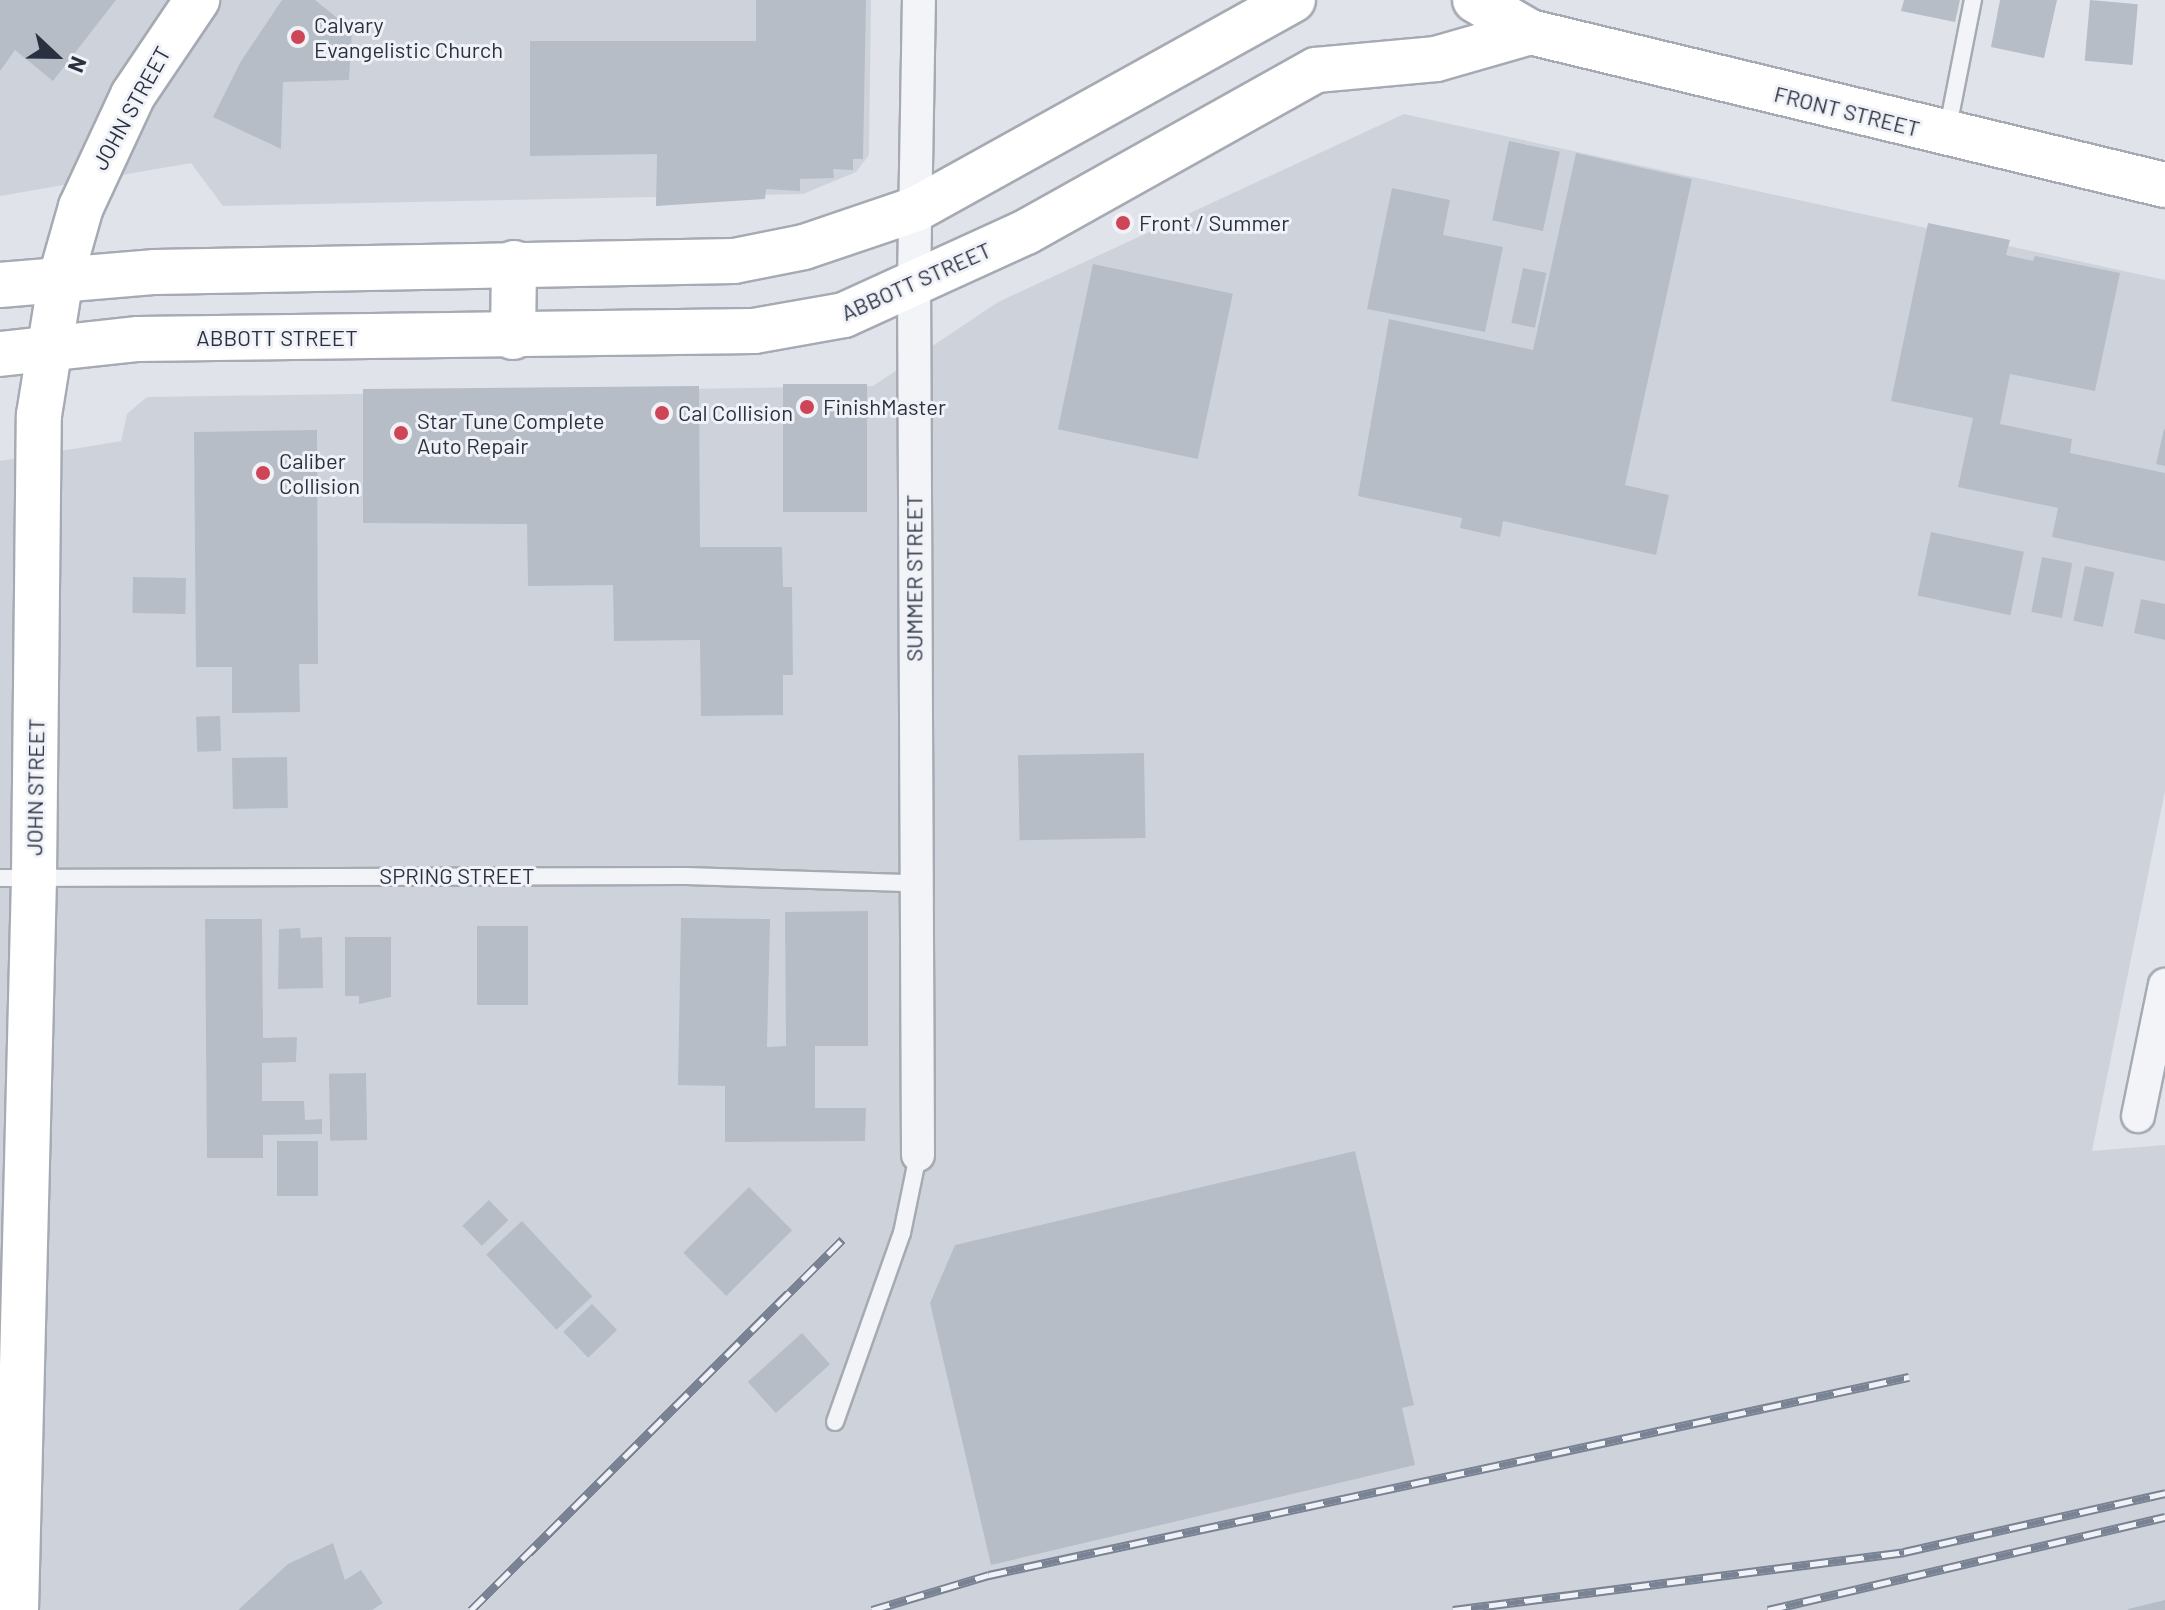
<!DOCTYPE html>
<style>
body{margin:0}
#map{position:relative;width:2165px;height:1610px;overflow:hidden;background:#e0e3e9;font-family:Barlow,sans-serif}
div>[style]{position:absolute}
.built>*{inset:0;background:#ced3db}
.building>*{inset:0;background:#b7bdc6;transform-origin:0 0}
.roads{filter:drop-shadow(2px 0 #a5aab3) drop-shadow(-2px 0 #a5aab3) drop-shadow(0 2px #a5aab3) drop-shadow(0 -2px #a5aab3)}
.lane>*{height:16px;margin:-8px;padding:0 8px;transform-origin:8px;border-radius:8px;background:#f3f4f7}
.street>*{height:32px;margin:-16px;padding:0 16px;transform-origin:16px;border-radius:16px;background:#f3f4f7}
.secondary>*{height:44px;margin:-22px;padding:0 22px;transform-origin:22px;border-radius:22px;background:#fff}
.rail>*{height:9px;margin-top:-4.5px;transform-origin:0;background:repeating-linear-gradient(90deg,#f0f2f7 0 18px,#798393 0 36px);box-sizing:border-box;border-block:2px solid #798393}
.dots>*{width:22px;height:22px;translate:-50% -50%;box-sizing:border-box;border:4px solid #f0f2f7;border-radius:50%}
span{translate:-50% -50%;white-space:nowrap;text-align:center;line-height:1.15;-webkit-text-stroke:6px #f0f2f7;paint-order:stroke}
.poi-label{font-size:22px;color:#293141}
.left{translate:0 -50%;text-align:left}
.street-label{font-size:22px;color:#293141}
.north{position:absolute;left:16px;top:16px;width:80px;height:80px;-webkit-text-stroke:6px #f0f2f7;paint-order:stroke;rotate:112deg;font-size:22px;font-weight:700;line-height:32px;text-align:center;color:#293141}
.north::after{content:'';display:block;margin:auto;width:28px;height:36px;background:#293141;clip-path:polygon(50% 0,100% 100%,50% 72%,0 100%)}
</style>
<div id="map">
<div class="built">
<div style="clip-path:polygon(0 0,871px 0,869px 155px,856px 172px,803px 194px,223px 206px,191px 163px,0 196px)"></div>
<div style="clip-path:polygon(1404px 114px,2165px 280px,2165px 791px,2092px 1151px,2165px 1145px,2165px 1610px,0 1610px,0 461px,121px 441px,127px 414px,147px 397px,873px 386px,998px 302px)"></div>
</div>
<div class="building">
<div style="clip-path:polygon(0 0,116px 0,53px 81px,15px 50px,0 71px)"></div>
<div style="clip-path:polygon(282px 0,315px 0,352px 30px,349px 80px,283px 82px,281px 149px,213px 117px,241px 61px)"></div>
<div style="clip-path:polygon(756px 0,866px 0,863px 159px,853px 159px,853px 170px,833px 169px,834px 178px,800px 179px,800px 191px,766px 189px,765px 199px,656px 206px,657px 154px,530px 156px,530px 41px,756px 41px)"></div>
<div style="clip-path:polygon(1904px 0,1960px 0,1955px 22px,1901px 11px)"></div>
<div style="clip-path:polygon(2000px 0,2057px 0,2044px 58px,1991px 47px)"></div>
<div style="left:2090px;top:0;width:48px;height:61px;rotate:5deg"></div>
<div style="left:1509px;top:141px;width:52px;height:81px;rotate:12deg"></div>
<div style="clip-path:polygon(1576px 153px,1692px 179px,1625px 485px,1669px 495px,1656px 555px,1503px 521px,1500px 537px,1460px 528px,1462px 518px,1358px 496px,1389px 319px,1533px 350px)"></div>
<div style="clip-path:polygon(1392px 188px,1450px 200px,1443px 235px,1503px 247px,1485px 332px,1367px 309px)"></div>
<div style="clip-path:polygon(1928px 223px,2010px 240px,2006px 255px,2033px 261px,2035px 256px,2120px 273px,2095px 391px,2010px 374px,2000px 424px,2072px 439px,2070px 453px,2165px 473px,2165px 561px,2052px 537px,2058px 508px,1958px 487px,1973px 418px,1891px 401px)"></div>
<div style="left:1093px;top:264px;width:143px;height:169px;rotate:12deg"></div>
<div style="left:1523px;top:268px;width:24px;height:56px;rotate:12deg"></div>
<div style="left:867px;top:384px;width:128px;height:84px;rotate:90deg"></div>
<div style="clip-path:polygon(699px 386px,700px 547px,782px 547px,783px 587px,792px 587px,793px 675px,783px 675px,783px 715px,701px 716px,700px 640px,614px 641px,613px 585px,528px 586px,527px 524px,363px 523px,363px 389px)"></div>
<div style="clip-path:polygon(2164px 429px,2165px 430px,2165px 466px,2156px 464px)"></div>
<div style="clip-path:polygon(317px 430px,318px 664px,299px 664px,300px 712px,232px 713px,232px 667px,196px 667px,194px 432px)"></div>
<div style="left:1931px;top:532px;width:95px;height:65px;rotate:12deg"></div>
<div style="left:2042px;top:557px;width:31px;height:56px;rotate:11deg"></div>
<div style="left:2085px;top:566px;width:30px;height:56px;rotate:12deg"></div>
<div style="left:133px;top:577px;width:53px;height:36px;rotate:1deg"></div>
<div style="clip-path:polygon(2141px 599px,2165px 604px,2165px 640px,2134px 633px)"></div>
<div style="left:220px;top:716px;width:35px;height:24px;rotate:88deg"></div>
<div style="left:1144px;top:753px;width:85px;height:126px;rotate:89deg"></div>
<div style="left:287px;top:757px;width:51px;height:55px;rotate:89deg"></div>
<div style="clip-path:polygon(868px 911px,868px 1046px,815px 1046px,815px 1108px,866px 1108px,865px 1141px,725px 1142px,725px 1086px,678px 1085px,681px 918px,770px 919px,767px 1047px,786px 1046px,785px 912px)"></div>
<div style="clip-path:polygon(205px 919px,262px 919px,263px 1038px,297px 1037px,296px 1062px,262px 1063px,262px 1101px,304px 1101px,305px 1120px,322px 1119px,322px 1134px,263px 1135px,263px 1158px,207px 1158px)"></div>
<div style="left:477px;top:926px;width:51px;height:79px"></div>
<div style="clip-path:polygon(300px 928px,301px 938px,322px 937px,323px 988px,278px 989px,279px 929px)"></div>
<div style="clip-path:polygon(345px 937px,391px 937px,391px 997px,359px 1004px,359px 996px,345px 996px)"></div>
<div style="left:366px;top:1073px;width:67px;height:37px;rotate:89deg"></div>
<div style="left:277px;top:1141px;width:41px;height:55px"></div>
<div style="clip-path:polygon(1355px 1151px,1414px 1405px,1402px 1408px,1415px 1465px,991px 1565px,930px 1303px,955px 1245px)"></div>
<div style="left:749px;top:1187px;width:61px;height:93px;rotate:45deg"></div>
<div style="left:489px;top:1200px;width:28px;height:37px;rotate:46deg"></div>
<div style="left:522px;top:1221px;width:103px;height:49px;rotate:47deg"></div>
<div style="left:592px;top:1304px;width:36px;height:40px;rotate:46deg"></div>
<div style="left:802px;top:1333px;width:42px;height:73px;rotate:48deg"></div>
<div style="clip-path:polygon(333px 1543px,345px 1580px,361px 1570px,383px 1603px,372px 1610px,238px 1610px,288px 1564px)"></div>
<div style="clip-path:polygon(2165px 1600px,2165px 1610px,2128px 1610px,2128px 1609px)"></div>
</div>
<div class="roads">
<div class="lane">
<div style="left:1947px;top:132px;width:135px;rotate:-78.9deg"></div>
<div style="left:0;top:878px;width:686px;rotate:-0.17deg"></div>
<div style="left:686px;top:876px;width:227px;rotate:1.8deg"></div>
<div style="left:835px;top:1422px;width:201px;rotate:-70.5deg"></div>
<div style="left:902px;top:1233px;width:80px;rotate:-78.4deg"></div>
</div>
<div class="street">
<div style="left:2138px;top:1116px;width:134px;rotate:-78.4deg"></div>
<div style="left:918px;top:1155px;width:872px;rotate:-90.26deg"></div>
<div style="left:914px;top:283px;width:283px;rotate:-89deg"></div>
</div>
<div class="secondary">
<div style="left:1475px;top:0;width:64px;rotate:30.2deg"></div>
<div style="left:1530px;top:32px;width:653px;rotate:13.55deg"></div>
<div style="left:0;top:285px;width:156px;rotate:-4.8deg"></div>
<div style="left:155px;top:272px;width:579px;rotate:-1.09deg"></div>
<div style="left:734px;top:261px;width:71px;rotate:-11.3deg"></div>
<div style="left:804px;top:247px;width:118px;rotate:-18.7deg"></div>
<div style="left:916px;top:209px;width:431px;rotate:-29deg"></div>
<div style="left:513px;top:337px;width:74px;rotate:-89.2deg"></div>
<div style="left:0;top:354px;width:139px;rotate:-6.2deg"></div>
<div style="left:138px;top:339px;width:616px;rotate:-0.74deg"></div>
<div style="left:754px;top:331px;width:91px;rotate:-10.1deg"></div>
<div style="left:844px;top:315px;width:200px;rotate:-24.5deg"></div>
<div style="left:1026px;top:232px;width:332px;rotate:-29.2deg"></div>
<div style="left:1316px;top:70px;width:121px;rotate:-5.2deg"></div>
<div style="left:1436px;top:59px;width:98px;rotate:-16deg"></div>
<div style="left:16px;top:1610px;width:733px;rotate:-88.59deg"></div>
<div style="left:34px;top:877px;width:462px;rotate:-89.4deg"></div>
<div style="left:39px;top:415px;width:140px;rotate:-80.9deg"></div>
<div style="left:61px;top:277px;width:73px;rotate:-74.1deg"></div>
<div style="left:81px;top:207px;width:123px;rotate:-65.1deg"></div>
<div style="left:133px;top:95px;width:115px;rotate:-56deg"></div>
</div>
</div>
<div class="rail">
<div style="left:471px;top:1610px;width:525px;rotate:-44.92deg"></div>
<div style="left:872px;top:1610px;width:122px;rotate:-16.7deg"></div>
<div style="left:989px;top:1575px;width:941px;rotate:-12.15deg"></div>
<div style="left:1453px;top:1610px;width:455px;rotate:-7.3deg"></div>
<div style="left:1904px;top:1552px;width:268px;rotate:-12.7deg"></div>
<div style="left:1768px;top:1610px;width:408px;rotate:-13.2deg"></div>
</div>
<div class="dots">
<div style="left:298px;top:37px;background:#ce4558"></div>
<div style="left:1123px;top:223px;background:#ce4558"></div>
<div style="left:807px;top:407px;background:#ce4558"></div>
<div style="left:662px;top:413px;background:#ce4558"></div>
<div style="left:401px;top:433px;background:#ce4558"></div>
<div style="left:263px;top:473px;background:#ce4558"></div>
</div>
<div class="poi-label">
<span class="left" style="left:314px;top:37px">Calvary<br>Evangelistic Church</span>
<span class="left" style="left:1139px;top:223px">Front / Summer</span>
<span class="left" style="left:823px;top:407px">FinishMaster</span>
<span class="left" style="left:678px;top:413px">Cal Collision</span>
<span class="left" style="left:417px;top:433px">Star Tune Complete<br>Auto Repair</span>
<span class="left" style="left:279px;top:473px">Caliber<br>Collision</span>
</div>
<div class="street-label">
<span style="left:131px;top:108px;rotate:-61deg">JOHN STREET</span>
<span style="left:1847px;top:111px;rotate:14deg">FRONT STREET</span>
<span style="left:916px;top:281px;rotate:-24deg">ABBOTT STREET</span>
<span style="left:277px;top:338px">ABBOTT STREET</span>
<span style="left:914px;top:578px;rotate:-90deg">SUMMER STREET</span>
<span style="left:35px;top:787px;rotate:-89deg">JOHN STREET</span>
<span style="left:457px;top:876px">SPRING STREET</span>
</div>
<div class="north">N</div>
</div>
